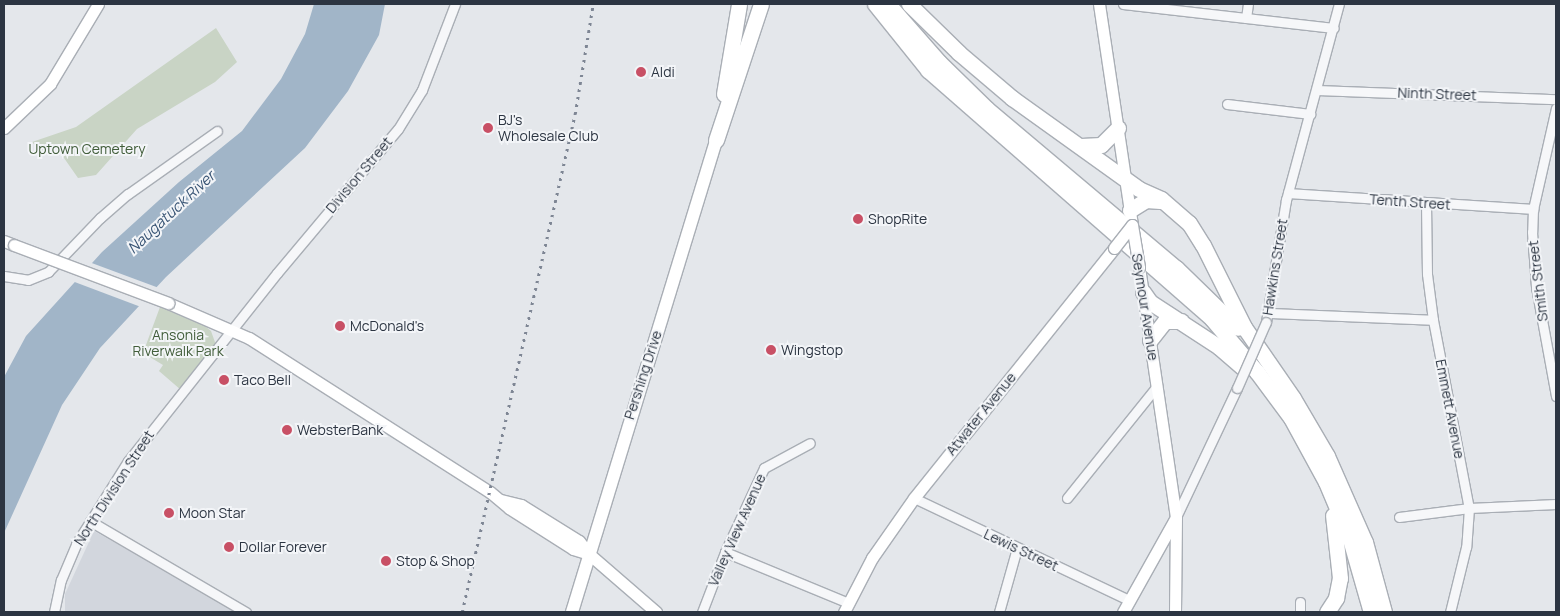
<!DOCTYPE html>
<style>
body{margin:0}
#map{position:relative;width:1560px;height:616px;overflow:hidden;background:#e4e7eb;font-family:Manrope,sans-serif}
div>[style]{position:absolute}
.built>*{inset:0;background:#d2d6dd}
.green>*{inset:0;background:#c9d4c5}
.water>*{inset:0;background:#a1b5c8}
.pier>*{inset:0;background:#e4e7eb}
.roads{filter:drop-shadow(1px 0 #a9aeb5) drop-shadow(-1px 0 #a9aeb5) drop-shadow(0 1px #a9aeb5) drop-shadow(0 -1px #a9aeb5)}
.street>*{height:9px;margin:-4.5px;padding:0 4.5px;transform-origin:4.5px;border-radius:4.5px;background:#f6f7f9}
.secondary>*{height:11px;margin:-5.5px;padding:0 5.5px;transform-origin:5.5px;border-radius:5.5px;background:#fff}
.primary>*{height:12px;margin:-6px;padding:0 6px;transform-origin:6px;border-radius:6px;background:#fff}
.highway>*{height:15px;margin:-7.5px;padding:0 7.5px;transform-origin:7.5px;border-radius:7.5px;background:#fff}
.rail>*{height:2.5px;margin-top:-1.25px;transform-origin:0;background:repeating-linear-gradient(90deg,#7e8694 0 2.5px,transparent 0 7.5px)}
.bridges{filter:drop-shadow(1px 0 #a9aeb5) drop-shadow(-1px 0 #a9aeb5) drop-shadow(0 1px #a9aeb5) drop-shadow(0 -1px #a9aeb5)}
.street-bridge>*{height:9px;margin:-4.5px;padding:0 4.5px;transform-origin:4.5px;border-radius:4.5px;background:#f6f7f9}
.secondary-bridge>*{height:11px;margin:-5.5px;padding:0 5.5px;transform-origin:5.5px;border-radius:5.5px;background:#fff}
.dots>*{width:14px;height:14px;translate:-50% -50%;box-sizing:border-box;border:2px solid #f3f5f8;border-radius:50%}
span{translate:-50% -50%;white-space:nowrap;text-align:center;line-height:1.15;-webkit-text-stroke:4px #f3f5f8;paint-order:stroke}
.poi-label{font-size:14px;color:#2c3542}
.left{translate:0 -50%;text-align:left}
.street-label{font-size:14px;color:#2c3542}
.park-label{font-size:14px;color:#415d3a}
.water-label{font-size:15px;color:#385474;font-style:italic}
.frame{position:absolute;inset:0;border:5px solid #2c3542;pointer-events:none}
</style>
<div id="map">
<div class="built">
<div style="clip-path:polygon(94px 531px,241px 612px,65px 612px,65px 594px)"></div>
</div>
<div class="green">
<div style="clip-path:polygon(216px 28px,237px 62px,215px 82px,137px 129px,96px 175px,78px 178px,57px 148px,40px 151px,32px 142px,76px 127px)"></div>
<div style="clip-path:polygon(160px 307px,205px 326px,211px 331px,216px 345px,181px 390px,159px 371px,163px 365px,143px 353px)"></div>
</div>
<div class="water">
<div style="clip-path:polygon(314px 4px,385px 4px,379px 35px,348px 91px,305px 148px,166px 277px,100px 348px,62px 405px,4px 533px,4px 377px,26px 336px,102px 252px,179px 182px,242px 131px,281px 79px,305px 34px)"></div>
</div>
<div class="pier">
<div style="clip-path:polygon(89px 262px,159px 288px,141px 307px,72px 281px)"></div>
</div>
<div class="roads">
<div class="street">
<div style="left:1123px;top:4px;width:212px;rotate:6.5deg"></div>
<div style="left:1246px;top:18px;width:14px;rotate:-82deg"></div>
<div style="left:1317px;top:90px;width:239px;rotate:2.2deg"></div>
<div style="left:1227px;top:104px;width:84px;rotate:6.9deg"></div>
<div style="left:1556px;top:108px;width:104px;rotate:102.8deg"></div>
<div style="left:1533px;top:209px;width:23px;rotate:92deg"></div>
<div style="left:1532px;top:232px;width:55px;rotate:85.8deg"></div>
<div style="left:1536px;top:287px;width:111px;rotate:79.6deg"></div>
<div style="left:1288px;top:193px;width:246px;rotate:3.7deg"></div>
<div style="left:1426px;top:203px;width:71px;rotate:89.2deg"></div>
<div style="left:1427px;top:274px;width:46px;rotate:82.6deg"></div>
<div style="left:1433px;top:320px;width:191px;rotate:79.2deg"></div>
<div style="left:1469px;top:508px;width:39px;rotate:94deg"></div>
<div style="left:1466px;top:547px;width:67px;rotate:103.8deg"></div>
<div style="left:4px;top:276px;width:24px;rotate:9deg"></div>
<div style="left:28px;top:280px;width:22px;rotate:-22deg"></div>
<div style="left:48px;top:272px;width:75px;rotate:-46.1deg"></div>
<div style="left:100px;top:218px;width:37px;rotate:-41deg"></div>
<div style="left:128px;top:194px;width:109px;rotate:-35.3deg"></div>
<div style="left:1269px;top:313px;width:164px;rotate:2.4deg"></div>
<div style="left:1266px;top:322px;width:124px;rotate:-80.7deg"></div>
<div style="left:1286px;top:200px;width:203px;rotate:-74.9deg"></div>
<div style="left:914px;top:498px;width:238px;rotate:25.4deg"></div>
<div style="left:1067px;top:498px;width:144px;rotate:-51.2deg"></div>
<div style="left:1176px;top:517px;width:143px;rotate:-64.7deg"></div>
<div style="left:1399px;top:517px;width:71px;rotate:-7.3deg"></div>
<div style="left:1469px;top:508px;width:87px;rotate:-2.6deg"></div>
<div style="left:90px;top:521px;width:181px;rotate:30.3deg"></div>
<div style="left:725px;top:552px;width:134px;rotate:22.4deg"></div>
<div style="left:54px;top:612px;width:33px;rotate:-78deg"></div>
<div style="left:61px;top:580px;width:39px;rotate:-67deg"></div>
<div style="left:76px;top:544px;width:98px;rotate:-57.9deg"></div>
<div style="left:128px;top:461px;width:240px;rotate:-51.6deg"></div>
<div style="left:277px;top:273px;width:188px;rotate:-50deg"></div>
<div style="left:398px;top:129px;width:46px;rotate:-58.4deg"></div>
<div style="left:422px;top:90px;width:92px;rotate:-69deg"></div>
<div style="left:702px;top:612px;width:64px;rotate:-69deg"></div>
<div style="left:725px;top:552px;width:93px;rotate:-65.1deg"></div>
<div style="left:764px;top:468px;width:52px;rotate:-28.5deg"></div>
<div style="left:999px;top:612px;width:66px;rotate:-74.3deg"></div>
<div style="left:1300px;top:612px;width:10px;rotate:-90deg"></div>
</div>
<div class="secondary">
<div style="left:1099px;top:4px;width:223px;rotate:81.5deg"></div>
<div style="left:4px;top:128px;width:64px;rotate:-43.7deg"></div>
<div style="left:50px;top:84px;width:93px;rotate:-59deg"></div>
<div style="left:4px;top:241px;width:11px;rotate:22deg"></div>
<div style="left:1139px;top:267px;width:253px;rotate:81.6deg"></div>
<div style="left:1176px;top:517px;width:95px;rotate:90.6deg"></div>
<div style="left:168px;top:303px;width:88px;rotate:23.4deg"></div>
<div style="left:249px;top:338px;width:286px;rotate:32.6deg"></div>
<div style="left:490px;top:492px;width:25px;rotate:40deg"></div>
<div style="left:509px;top:508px;width:76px;rotate:32.6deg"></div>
<div style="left:573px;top:549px;width:17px;rotate:17deg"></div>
<div style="left:501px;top:500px;width:21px;rotate:14deg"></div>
<div style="left:521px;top:505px;width:68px;rotate:31.8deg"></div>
<div style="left:579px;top:541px;width:16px;rotate:52deg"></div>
<div style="left:589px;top:554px;width:89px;rotate:40.9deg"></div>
<div style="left:844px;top:612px;width:61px;rotate:-62.6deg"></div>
<div style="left:872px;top:558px;width:73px;rotate:-55deg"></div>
<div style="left:914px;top:498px;width:320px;rotate:-51.3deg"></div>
<div style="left:1123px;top:612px;width:107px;rotate:-60.8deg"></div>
</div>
<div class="primary">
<div style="left:572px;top:612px;width:493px;rotate:-73deg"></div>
</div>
<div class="highway">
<div style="left:875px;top:4px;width:85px;rotate:51.2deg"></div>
<div style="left:928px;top:70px;width:378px;rotate:41.2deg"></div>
<div style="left:1212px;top:319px;width:70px;rotate:49.7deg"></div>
<div style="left:1257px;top:372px;width:57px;rotate:53.5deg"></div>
<div style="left:1291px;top:418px;width:73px;rotate:61.3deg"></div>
<div style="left:1326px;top:482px;width:62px;rotate:67.2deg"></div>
<div style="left:1350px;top:539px;width:76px;rotate:74deg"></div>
<div style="left:888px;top:4px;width:77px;rotate:48.7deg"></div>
<div style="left:939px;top:62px;width:67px;rotate:44.4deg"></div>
<div style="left:987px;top:109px;width:247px;rotate:40.1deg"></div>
<div style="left:1176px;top:268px;width:86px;rotate:44.1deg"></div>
<div style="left:909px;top:4px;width:70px;rotate:44.4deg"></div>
<div style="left:959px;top:53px;width:70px;rotate:40.3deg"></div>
<div style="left:1012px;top:98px;width:156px;rotate:35.6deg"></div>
<div style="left:1139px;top:189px;width:24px;rotate:24deg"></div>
<div style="left:1161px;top:199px;width:37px;rotate:41deg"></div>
<div style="left:1189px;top:223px;width:26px;rotate:58deg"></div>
<div style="left:1203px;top:245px;width:92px;rotate:63.4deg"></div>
<div style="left:1244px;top:327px;width:86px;rotate:55.4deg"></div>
<div style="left:1293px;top:398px;width:67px;rotate:59.6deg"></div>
<div style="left:1327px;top:456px;width:94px;rotate:66.2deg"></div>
<div style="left:1365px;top:542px;width:73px;rotate:74.8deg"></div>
<div style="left:724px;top:94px;width:91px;rotate:-80.5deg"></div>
<div style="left:716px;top:140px;width:143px;rotate:-71.7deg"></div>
<div style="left:1081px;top:146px;width:20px;rotate:-3deg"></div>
<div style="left:1101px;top:145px;width:24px;rotate:-45deg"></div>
<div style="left:1130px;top:210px;width:19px;rotate:-32deg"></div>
<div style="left:1146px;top:200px;width:14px;rotate:4deg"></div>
<div style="left:1143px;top:292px;width:12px;rotate:55deg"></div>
<div style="left:1150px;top:302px;width:82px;rotate:33.1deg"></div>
<div style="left:1219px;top:347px;width:33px;rotate:41deg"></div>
<div style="left:1150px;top:340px;width:24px;rotate:-52deg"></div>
<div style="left:1165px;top:321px;width:16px"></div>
<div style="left:1327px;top:612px;width:17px;rotate:-57deg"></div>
<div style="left:1336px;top:598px;width:20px;rotate:-79deg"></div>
<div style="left:1340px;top:578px;width:63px;rotate:-96.3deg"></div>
</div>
</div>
<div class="rail">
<div style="left:462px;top:612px;width:511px;rotate:-77.22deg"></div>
<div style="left:575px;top:114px;width:111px;rotate:-80.7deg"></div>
</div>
<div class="bridges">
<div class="street-bridge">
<div style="left:1237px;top:388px;width:72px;rotate:-66.3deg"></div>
</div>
<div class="secondary-bridge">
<div style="left:1132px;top:225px;width:43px;rotate:80.5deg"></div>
<div style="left:14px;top:245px;width:165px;rotate:20.6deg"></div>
<div style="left:1114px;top:248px;width:29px;rotate:-52deg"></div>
</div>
</div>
<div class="dots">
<div style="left:641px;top:72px;background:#c85065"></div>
<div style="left:488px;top:128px;background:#c85065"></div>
<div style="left:858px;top:219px;background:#c85065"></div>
<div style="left:340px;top:326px;background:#c85065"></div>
<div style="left:771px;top:350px;background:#c85065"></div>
<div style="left:224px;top:380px;background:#c85065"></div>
<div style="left:287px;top:430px;background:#c85065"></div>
<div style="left:169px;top:513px;background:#c85065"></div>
<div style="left:229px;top:547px;background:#c85065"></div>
<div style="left:386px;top:561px;background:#c85065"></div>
</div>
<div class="poi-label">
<span class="left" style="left:651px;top:72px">Aldi</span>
<span class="left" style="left:498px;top:128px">BJ's<br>Wholesale Club</span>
<span class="left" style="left:868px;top:219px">ShopRite</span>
<span class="left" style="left:350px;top:326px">McDonald's</span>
<span class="left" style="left:781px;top:350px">Wingstop</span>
<span class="left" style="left:234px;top:380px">Taco Bell</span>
<span class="left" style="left:297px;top:430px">WebsterBank</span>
<span class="left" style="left:179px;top:513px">Moon Star</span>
<span class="left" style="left:239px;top:547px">Dollar Forever</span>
<span class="left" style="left:396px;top:561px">Stop &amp; Shop</span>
</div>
<div class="street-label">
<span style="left:1437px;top:94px;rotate:2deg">Ninth Street</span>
<span style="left:359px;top:175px;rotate:-50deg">Division Street</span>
<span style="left:1410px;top:202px;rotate:4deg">Tenth Street</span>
<span style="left:1275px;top:267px;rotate:-81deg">Hawkins Street</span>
<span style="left:1538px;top:281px;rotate:-97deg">Smith Street</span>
<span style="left:1145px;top:307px;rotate:81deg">Seymour Avenue</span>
<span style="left:643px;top:375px;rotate:-72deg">Pershing Drive</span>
<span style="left:1450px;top:409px;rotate:79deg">Emmett Avenue</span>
<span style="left:981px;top:414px;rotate:-51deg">Atwater Avenue</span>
<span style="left:114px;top:488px;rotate:-57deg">North Division Street</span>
<span style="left:737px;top:530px;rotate:-66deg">Valley View Avenue</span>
<span style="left:1021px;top:550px;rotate:25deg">Lewis Street</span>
</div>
<div class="park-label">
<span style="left:87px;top:149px">Uptown Cemetery</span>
<span style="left:178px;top:343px">Ansonia<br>Riverwalk Park</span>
</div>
<div class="water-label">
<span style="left:171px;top:212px;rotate:-43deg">Naugatuck River</span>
</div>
<div class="frame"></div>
</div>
